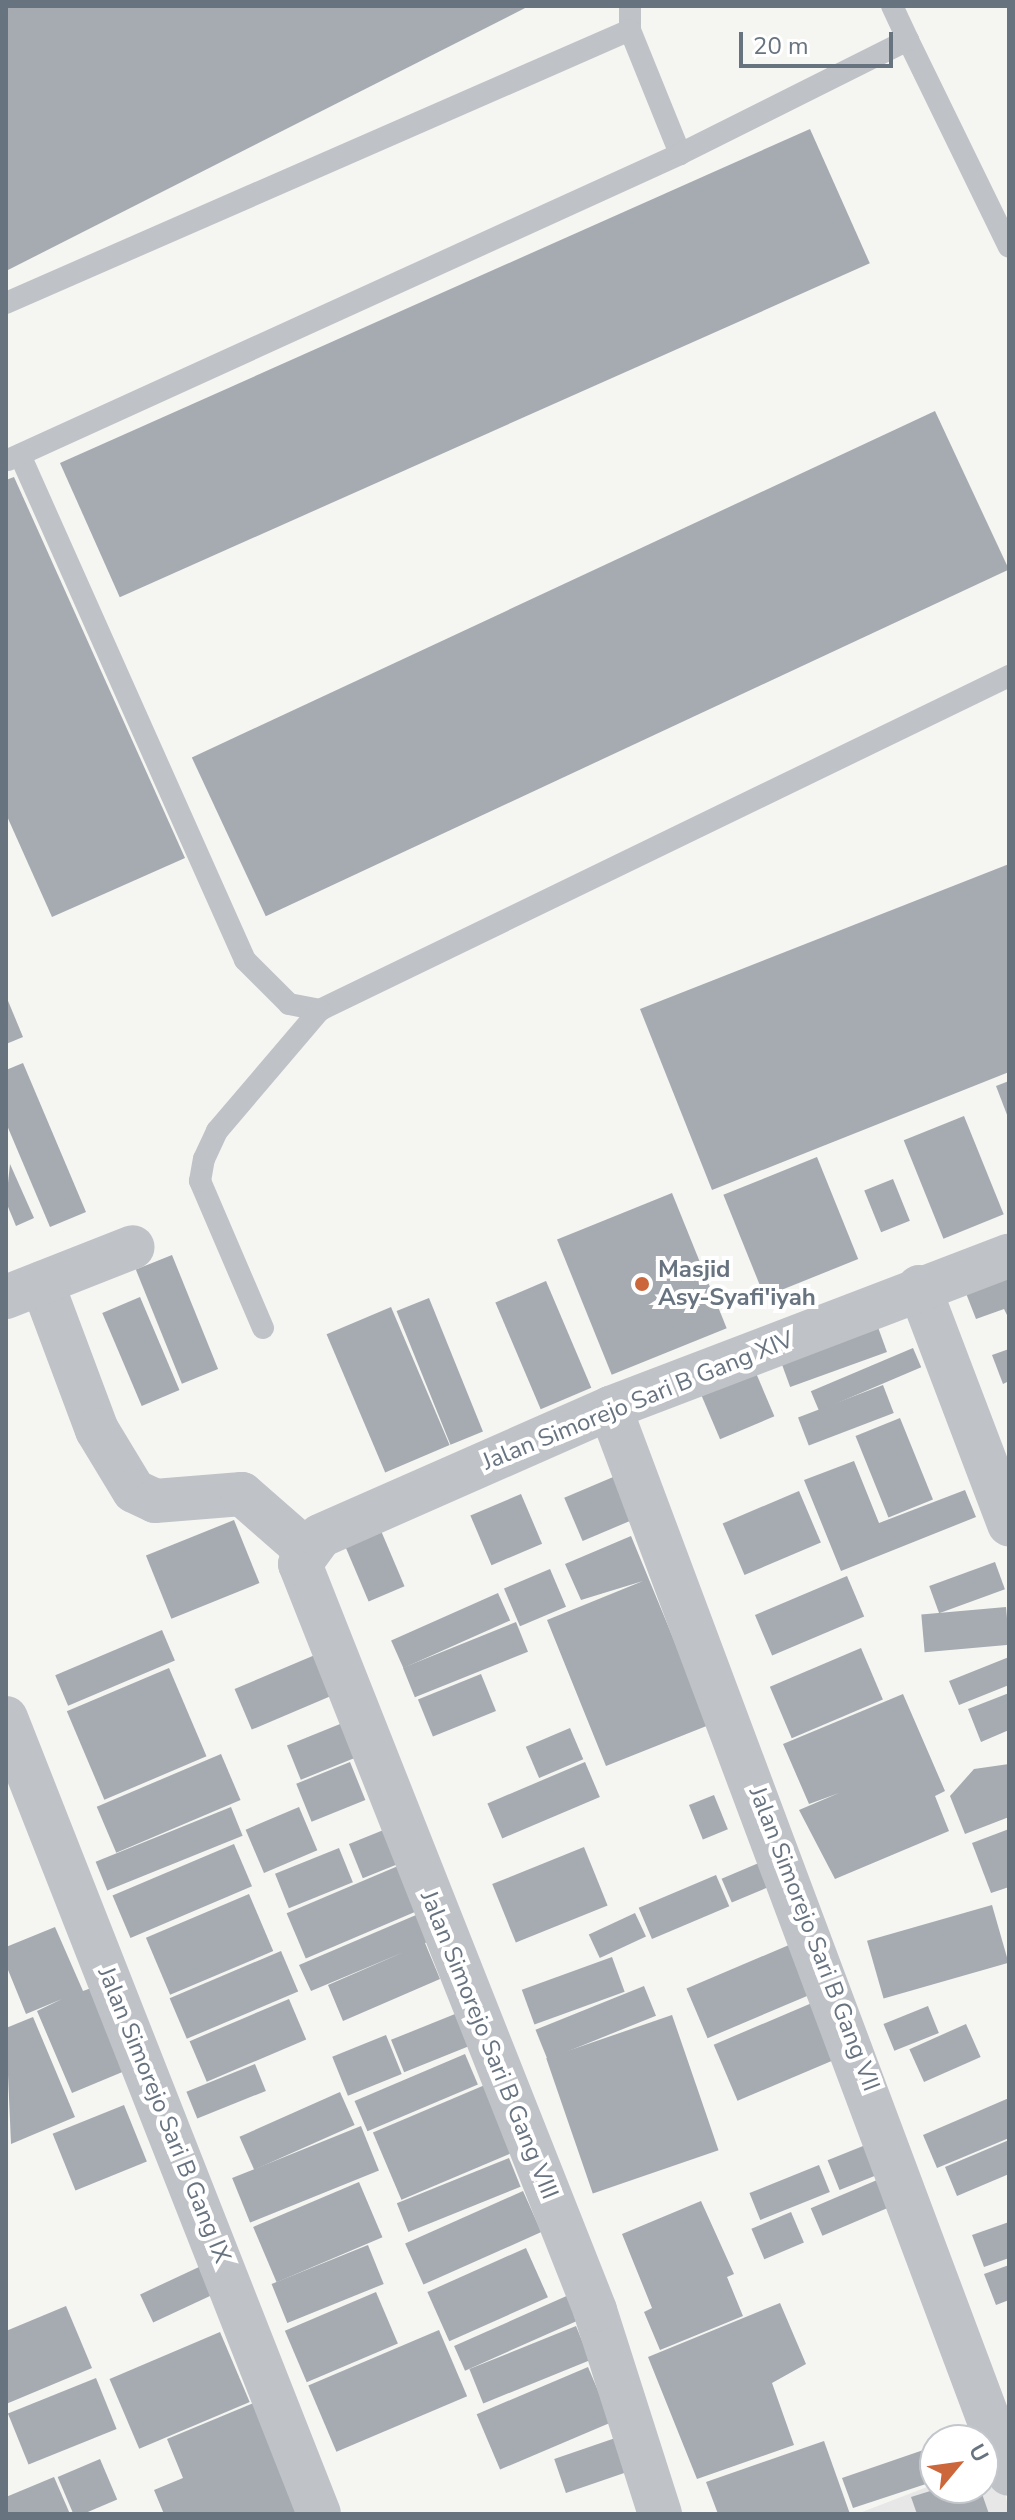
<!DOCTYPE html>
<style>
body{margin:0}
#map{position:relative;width:1015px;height:2520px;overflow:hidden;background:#f5f5f2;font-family:"Nunito Sans",sans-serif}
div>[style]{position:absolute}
.built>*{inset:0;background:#e6e7e6}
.building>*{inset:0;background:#a5abb1;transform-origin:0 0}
.lane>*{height:22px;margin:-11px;padding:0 11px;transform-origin:11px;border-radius:11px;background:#bfc2c6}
.street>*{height:44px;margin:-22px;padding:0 22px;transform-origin:22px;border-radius:22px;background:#bfc2c6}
.dots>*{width:22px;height:22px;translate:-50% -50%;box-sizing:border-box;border:4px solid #fff;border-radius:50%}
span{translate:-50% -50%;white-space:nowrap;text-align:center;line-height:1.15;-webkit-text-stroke:8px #fff;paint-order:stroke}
.poi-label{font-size:24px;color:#687380;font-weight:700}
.left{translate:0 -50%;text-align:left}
.street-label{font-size:24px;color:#687380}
.frame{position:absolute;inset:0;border:8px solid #687380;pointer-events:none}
.north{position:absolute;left:919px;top:2424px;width:80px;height:80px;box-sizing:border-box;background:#fff;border:2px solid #c3c7cc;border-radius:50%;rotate:61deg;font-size:22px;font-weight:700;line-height:32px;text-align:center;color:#687380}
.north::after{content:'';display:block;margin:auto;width:28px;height:36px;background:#cc673b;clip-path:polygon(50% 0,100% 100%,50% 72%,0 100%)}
.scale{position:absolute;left:739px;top:32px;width:154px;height:36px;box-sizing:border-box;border:4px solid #687380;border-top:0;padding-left:10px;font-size:24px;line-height:28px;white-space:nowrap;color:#687380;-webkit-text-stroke:6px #fff;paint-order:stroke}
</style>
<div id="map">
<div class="built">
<div style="clip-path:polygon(1000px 2463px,1009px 2514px,857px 2514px,935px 2484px,983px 2488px,983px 2468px)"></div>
</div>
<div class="building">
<div style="clip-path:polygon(6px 6px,529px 6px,6px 271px)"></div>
<div style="left:810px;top:129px;width:147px;height:821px;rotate:66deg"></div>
<div style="left:935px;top:411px;width:175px;height:820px;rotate:65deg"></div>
<div style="clip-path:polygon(14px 477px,185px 858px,52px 917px,6px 814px,6px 480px)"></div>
<div style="clip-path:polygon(1009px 864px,1009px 1072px,712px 1190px,640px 1009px)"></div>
<div style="clip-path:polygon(6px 996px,23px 1037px,6px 1044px)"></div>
<div style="clip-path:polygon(23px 1063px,86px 1212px,50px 1227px,6px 1123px,6px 1070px)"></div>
<div style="clip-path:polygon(1009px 1081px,1009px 1120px,996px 1086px)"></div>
<div style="left:964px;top:1116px;width:106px;height:65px;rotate:68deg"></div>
<div style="left:817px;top:1157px;width:110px;height:101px;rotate:68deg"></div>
<div style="clip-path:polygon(10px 1164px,34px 1218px,16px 1226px,6px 1202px)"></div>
<div style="left:893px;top:1179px;width:45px;height:31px;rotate:68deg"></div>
<div style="left:672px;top:1193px;width:146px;height:124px;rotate:68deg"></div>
<div style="left:172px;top:1255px;width:123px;height:39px;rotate:68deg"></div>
<div style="clip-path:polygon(1009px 1266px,1009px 1319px,1004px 1309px,976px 1319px,962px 1283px)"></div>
<div style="left:546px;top:1281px;width:116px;height:55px;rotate:67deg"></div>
<div style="left:140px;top:1297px;width:101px;height:41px;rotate:67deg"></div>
<div style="left:429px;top:1298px;width:144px;height:35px;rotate:68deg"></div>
<div style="left:391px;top:1307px;width:150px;height:70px;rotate:67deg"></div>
<div style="left:875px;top:1319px;width:35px;height:103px;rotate:70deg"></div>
<div style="left:913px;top:1348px;width:21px;height:111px;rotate:67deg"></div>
<div style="clip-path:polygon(1009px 1349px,1009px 1381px,1003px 1384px,992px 1355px)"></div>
<div style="left:756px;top:1373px;width:47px;height:59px;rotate:67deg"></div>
<div style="left:883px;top:1385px;width:30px;height:91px;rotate:69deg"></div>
<div style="left:900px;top:1418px;width:88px;height:48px;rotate:68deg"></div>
<div style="clip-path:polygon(854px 1461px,879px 1523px,965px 1490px,976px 1517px,841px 1571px,804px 1480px)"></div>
<div style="left:625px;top:1472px;width:47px;height:66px;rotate:67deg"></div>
<div style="left:799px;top:1491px;width:56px;height:83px;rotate:67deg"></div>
<div style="left:521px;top:1494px;width:54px;height:55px;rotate:67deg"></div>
<div style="left:376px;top:1519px;width:73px;height:39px;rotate:67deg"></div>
<div style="left:234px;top:1520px;width:68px;height:95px;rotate:68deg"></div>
<div style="clip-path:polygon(631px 1536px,709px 1725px,606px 1766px,547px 1620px,643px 1581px,581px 1600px,565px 1564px)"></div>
<div style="left:995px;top:1562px;width:29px;height:70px;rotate:70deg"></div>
<div style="left:550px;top:1569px;width:41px;height:50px;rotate:67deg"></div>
<div style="left:847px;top:1576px;width:44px;height:100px;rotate:67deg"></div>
<div style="left:498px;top:1593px;width:30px;height:117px;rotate:66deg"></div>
<div style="left:1006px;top:1607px;width:38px;height:85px;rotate:85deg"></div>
<div style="left:516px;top:1622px;width:32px;height:122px;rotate:68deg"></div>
<div style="left:162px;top:1630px;width:33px;height:116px;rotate:67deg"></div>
<div style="left:861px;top:1648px;width:56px;height:99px;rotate:67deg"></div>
<div style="left:322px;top:1652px;width:44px;height:95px;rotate:67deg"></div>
<div style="clip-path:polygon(1009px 1657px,1009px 1685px,959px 1705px,949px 1681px)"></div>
<div style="left:169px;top:1668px;width:96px;height:111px;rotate:67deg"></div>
<div style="left:481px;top:1674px;width:40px;height:68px;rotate:68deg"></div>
<div style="clip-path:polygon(1009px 1693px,1009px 1730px,981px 1742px,968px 1709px)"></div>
<div style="clip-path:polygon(903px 1694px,945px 1791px,935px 1796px,949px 1831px,835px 1879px,799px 1810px,839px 1793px,809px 1804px,783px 1744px)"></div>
<div style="left:350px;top:1720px;width:37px;height:68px;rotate:68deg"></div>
<div style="left:570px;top:1728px;width:34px;height:48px;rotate:67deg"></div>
<div style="left:221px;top:1754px;width:50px;height:135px;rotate:67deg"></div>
<div style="left:350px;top:1762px;width:41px;height:58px;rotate:68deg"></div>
<div style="left:585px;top:1762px;width:38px;height:106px;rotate:67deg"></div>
<div style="clip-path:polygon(1009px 1764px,1009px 1817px,965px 1834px,950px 1796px,974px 1769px)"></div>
<div style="left:714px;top:1795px;width:37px;height:27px;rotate:68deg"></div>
<div style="left:231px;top:1807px;width:31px;height:146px;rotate:68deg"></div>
<div style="left:299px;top:1807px;width:47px;height:58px;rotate:67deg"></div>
<div style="left:386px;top:1829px;width:37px;height:40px;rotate:68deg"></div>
<div style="clip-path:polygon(1009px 1829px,1009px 1887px,991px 1893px,972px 1843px)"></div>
<div style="left:234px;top:1844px;width:46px;height:132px;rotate:67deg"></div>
<div style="left:584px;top:1847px;width:63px;height:99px;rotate:68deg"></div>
<div style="left:339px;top:1848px;width:37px;height:69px;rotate:68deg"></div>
<div style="left:775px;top:1856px;width:26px;height:58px;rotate:67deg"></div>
<div style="left:398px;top:1866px;width:49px;height:121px;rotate:67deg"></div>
<div style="left:716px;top:1875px;width:34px;height:84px;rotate:67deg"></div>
<div style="left:249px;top:1894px;width:62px;height:112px;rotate:67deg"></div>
<div style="left:992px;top:1905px;width:60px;height:130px;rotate:74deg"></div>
<div style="clip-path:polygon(423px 1912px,434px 1939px,425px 1943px,440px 1979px,343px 2021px,328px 1985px,404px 1952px,311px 1991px,299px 1965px)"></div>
<div style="left:635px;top:1913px;width:26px;height:51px;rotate:65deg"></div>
<div style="clip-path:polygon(55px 1927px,83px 1991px,97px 1986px,132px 2068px,72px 2093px,37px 2011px,62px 1999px,26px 2014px,6px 1965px,6px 1947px)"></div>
<div style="left:796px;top:1942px;width:54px;height:119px;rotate:67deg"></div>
<div style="left:281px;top:1951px;width:44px;height:121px;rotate:67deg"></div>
<div style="left:612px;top:1957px;width:37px;height:96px;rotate:70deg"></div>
<div style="left:644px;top:1986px;width:32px;height:117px;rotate:68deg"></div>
<div style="left:826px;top:1997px;width:61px;height:122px;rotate:67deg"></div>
<div style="left:289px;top:1999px;width:44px;height:108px;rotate:67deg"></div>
<div style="left:928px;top:2006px;width:29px;height:48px;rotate:68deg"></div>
<div style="left:455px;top:2014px;width:35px;height:69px;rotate:68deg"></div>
<div style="left:672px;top:2015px;width:143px;height:133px;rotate:71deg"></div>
<div style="clip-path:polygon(33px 2017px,75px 2117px,11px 2144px,6px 2028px)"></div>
<div style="left:966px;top:2024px;width:36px;height:62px;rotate:66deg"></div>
<div style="left:386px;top:2035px;width:42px;height:58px;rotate:68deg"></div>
<div style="left:465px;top:2054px;width:33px;height:120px;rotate:67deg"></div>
<div style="left:255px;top:2064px;width:29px;height:74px;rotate:68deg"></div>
<div style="left:499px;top:2079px;width:73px;height:137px;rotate:67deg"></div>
<div style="left:340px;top:2092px;width:36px;height:110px;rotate:66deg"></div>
<div style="clip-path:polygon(1009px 2098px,1009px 2138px,937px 2168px,923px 2135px)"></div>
<div style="left:124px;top:2105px;width:61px;height:77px;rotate:68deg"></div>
<div style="left:361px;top:2126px;width:48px;height:139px;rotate:68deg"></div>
<div style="clip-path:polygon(1009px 2140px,1009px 2174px,957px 2196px,945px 2167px)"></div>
<div style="left:873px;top:2142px;width:32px;height:49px;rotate:68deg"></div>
<div style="left:509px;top:2158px;width:31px;height:121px;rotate:68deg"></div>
<div style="left:819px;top:2165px;width:29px;height:75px;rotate:68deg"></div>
<div style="left:877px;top:2180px;width:30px;height:72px;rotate:67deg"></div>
<div style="left:359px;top:2182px;width:60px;height:115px;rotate:67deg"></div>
<div style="left:523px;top:2191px;width:45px;height:129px;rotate:66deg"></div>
<div style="clip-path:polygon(701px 2201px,734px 2274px,727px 2277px,743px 2316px,660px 2350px,644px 2312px,652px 2308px,622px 2234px)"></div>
<div style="left:791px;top:2212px;width:33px;height:43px;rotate:67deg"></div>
<div style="clip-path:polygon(1009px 2222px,1009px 2258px,984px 2267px,972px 2235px)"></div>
<div style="left:368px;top:2245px;width:42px;height:104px;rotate:68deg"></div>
<div style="left:526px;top:2248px;width:54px;height:108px;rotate:66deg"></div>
<div style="clip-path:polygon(1009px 2265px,1009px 2300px,996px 2305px,984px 2274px)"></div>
<div style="left:199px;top:2267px;width:31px;height:65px;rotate:65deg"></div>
<div style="left:376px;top:2292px;width:56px;height:99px;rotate:67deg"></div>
<div style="left:571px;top:2294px;width:27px;height:128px;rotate:66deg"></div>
<div style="clip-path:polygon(780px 2303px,806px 2364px,772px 2383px,794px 2445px,697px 2479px,648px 2357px)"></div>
<div style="clip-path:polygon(66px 2306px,92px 2368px,6px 2404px,6px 2331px)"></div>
<div style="left:576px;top:2326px;width:37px;height:115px;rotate:68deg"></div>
<div style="left:439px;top:2330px;width:72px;height:142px;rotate:67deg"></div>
<div style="left:220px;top:2332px;width:76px;height:120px;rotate:67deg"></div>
<div style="left:588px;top:2367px;width:60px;height:121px;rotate:67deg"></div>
<div style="left:96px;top:2378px;width:55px;height:95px;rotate:68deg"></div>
<div style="clip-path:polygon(261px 2400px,305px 2514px,164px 2514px,154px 2490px,183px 2478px,167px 2439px)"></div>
<div style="left:627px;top:2434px;width:36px;height:77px;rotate:71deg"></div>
<div style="clip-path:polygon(824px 2441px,850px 2514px,718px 2514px,706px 2482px)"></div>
<div style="clip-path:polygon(935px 2446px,935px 2481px,853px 2508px,842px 2478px)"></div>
<div style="left:100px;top:2459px;width:44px;height:46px;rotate:67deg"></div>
<div style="clip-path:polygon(54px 2477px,70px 2514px,6px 2514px,6px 2497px)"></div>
<div style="clip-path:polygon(940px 2488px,980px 2488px,989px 2514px,917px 2514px,911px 2497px)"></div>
</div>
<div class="lane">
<div style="left:630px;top:6px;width:24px;rotate:90deg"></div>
<div style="left:908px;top:40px;width:230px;rotate:64deg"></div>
<div style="left:6px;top:303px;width:681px;rotate:-23.63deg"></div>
<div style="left:630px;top:30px;width:134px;rotate:68deg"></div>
<div style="left:20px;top:455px;width:553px;rotate:65.98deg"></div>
<div style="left:245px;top:960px;width:62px;rotate:45deg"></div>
<div style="left:289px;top:1004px;width:32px;rotate:11deg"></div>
<div style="left:320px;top:1010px;width:766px;rotate:-25.86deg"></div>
<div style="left:8px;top:460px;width:738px;rotate:-24.48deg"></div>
<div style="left:680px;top:154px;width:255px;rotate:-26.6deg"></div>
<div style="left:908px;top:40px;width:38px;rotate:-115deg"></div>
<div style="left:263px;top:1328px;width:160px;rotate:-113.2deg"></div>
<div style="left:200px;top:1181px;width:22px;rotate:-80deg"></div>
<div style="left:204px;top:1159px;width:31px;rotate:-65deg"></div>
<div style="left:217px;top:1131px;width:159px;rotate:-49.6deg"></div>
</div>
<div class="street">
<div style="left:42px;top:1283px;width:157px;rotate:69.5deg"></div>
<div style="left:97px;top:1430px;width:71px;rotate:58.8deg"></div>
<div style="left:134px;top:1491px;width:23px;rotate:25deg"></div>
<div style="left:155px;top:1501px;width:87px;rotate:-4.6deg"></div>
<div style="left:242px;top:1494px;width:85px;rotate:41.2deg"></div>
<div style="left:919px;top:1287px;width:254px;rotate:69.2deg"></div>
<div style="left:6px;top:1297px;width:136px;rotate:-21.5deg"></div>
<div style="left:610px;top:1408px;width:1138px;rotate:69.48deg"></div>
<div style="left:6px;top:1718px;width:855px;rotate:68.53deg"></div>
<div style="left:660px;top:2514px;width:214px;rotate:-107.7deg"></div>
<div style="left:595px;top:2310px;width:802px;rotate:-111.58deg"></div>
<div style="left:300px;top:1564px;width:34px;rotate:-54deg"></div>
<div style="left:320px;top:1536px;width:317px;rotate:-23.8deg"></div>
<div style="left:610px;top:1408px;width:427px;rotate:-20.9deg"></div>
</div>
<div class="dots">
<div style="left:642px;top:1284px;background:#cc673b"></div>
</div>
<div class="poi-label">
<span class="left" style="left:658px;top:1284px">Masjid<br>Asy-Syafi'iyah</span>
</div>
<div class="street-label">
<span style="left:638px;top:1401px;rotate:-22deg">Jalan Simorejo Sari B Gang XIV</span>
<span style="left:814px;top:1939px;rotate:69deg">Jalan Simorejo Sari B Gang VII</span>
<span style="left:489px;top:2045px;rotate:68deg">Jalan Simorejo Sari B Gang VIII</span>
<span style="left:164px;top:2115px;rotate:68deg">Jalan Simorejo Sari B Gang IX</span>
</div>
<div class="frame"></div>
<div class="north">U</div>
<div class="scale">20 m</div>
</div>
